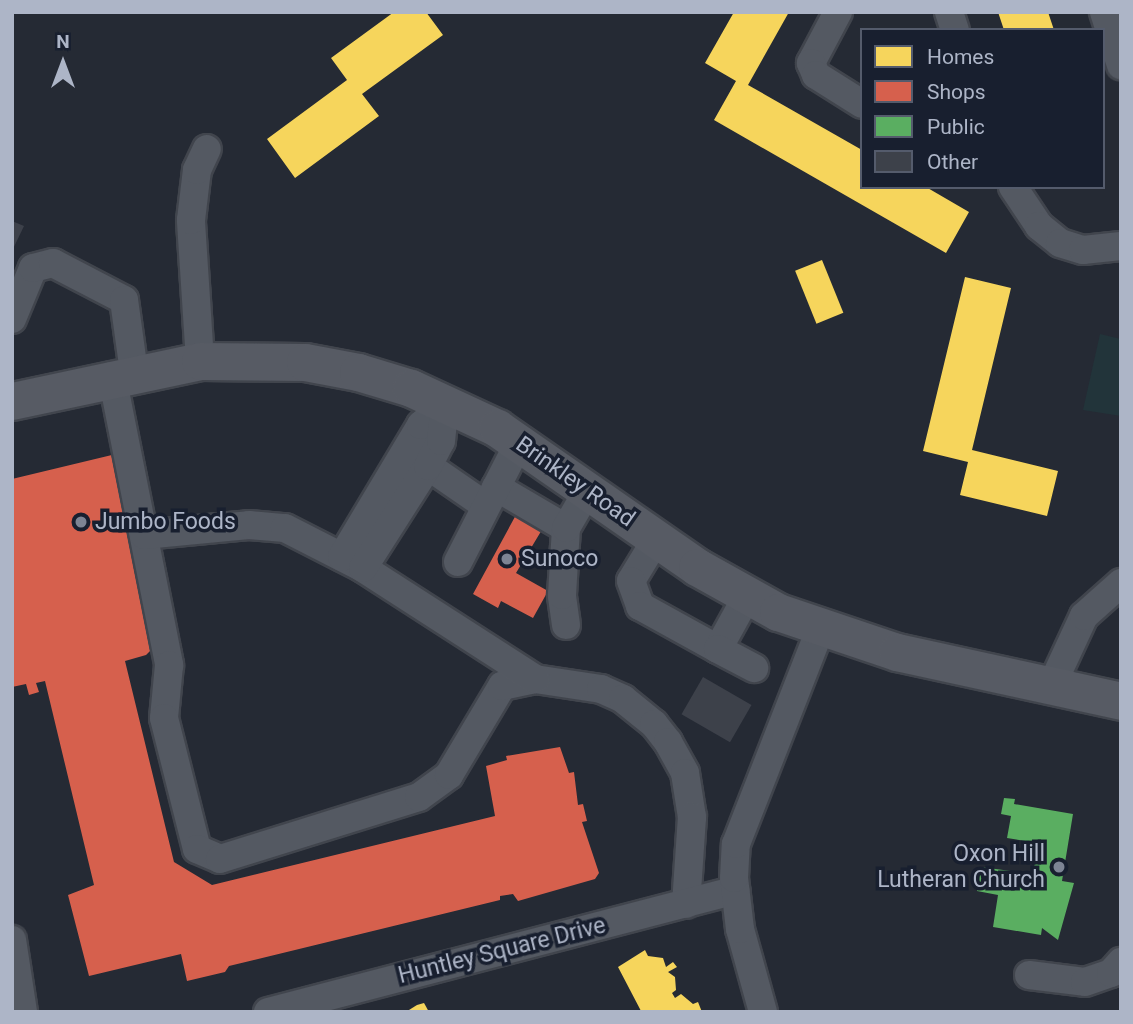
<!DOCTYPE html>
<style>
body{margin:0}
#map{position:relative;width:1133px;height:1024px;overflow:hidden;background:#252a34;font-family:Roboto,sans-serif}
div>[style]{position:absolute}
.green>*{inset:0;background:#22343a}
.homes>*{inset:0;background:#f6d55c;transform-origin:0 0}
.shops>*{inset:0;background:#d6604d}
.public>*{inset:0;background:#5aae61}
.building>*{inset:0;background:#3d414a;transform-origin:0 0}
.roads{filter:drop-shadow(2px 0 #41454d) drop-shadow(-2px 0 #41454d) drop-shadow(0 2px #41454d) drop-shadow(0 -2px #41454d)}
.minor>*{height:28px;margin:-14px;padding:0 14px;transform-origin:14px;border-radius:14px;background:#545962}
.major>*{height:37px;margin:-18.5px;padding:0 18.5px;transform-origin:18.5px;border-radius:18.5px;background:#575b64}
.dots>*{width:19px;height:19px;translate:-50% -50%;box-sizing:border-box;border:4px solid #181f2f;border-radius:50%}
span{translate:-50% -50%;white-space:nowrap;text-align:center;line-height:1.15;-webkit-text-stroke:7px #181f2f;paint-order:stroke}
.street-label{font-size:23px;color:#adb5c7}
.poi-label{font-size:23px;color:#adb5c7}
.left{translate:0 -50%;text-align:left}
.right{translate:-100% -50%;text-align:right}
.frame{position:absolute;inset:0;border:14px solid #adb5c7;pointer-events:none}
.legend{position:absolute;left:860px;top:28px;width:245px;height:161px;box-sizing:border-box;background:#181f2f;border:2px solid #545b6c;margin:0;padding:9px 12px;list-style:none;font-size:21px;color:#adb5c7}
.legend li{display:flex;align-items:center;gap:14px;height:35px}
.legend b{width:35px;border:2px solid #545b6c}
.north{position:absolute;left:28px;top:28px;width:70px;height:70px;-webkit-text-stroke:5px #181f2f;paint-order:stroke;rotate:0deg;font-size:19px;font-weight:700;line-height:28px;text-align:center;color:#adb5c7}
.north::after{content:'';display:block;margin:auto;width:24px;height:32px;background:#adb5c7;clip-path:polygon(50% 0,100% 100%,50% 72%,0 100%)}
</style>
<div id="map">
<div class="green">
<div style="clip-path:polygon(1100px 334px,1121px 339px,1121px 416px,1083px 410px)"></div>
</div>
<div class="homes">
<div style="clip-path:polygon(394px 12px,426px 12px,443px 35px,362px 94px,379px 116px,295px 178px,267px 139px,347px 80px,331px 58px)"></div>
<div style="clip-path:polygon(734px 12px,789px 12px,748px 85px,862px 150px,862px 187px,926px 187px,969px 212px,946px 253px,714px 120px,736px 81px,705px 63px)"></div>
<div style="clip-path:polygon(998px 12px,1048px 12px,1054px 30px,1004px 30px)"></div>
<div style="left:822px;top:260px;width:57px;height:29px;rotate:68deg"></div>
<div style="clip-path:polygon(965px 277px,1011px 288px,972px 450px,1058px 471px,1047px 516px,960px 495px,968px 462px,923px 451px)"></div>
<div style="clip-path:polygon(645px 950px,648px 956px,663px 958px,666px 967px,673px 962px,677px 967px,668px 972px,675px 977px,676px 990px,672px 993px,675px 998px,681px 994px,693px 1004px,698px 1002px,702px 1012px,641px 1011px,618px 967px)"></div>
<div style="clip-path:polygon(424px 1003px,429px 1012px,409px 1010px,417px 1005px)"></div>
</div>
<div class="shops">
<div style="clip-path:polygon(116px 454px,152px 649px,146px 655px,125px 661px,174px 862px,212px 885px,495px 816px,486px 766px,507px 760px,506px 756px,560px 747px,569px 773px,574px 772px,578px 805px,583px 804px,587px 821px,582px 822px,599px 873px,595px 879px,518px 901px,513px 894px,500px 896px,500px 900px,229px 966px,225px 972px,187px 981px,181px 954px,89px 976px,68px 895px,94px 885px,45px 681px,36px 683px,39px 692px,29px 695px,26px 684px,12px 687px,12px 479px)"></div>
<div style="clip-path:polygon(517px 513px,543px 528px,516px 573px,548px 591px,533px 618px,501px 601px,498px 608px,473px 594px)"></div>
</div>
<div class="public">
<div style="clip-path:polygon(1004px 798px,1015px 799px,1014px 804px,1073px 814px,1062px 881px,1074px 883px,1058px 940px,1042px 928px,1041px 935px,993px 927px,998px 895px,977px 891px,981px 867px,1033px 874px,1038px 843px,1007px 838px,1011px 816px,1001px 814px)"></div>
</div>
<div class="building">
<div style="clip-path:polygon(12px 221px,24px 226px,12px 251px)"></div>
<div style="left:703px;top:677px;width:56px;height:43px;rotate:30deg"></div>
</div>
<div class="roads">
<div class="minor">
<div style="left:838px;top:12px;width:58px;rotate:117.9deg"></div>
<div style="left:811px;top:63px;width:13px;rotate:67deg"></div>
<div style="left:816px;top:75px;width:54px;rotate:32.2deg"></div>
<div style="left:949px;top:12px;width:19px;rotate:72deg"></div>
<div style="left:1104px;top:12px;width:56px;rotate:72.2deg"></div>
<div style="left:1013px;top:187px;width:47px;rotate:56.3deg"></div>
<div style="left:1039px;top:226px;width:27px;rotate:39deg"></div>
<div style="left:1060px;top:243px;width:24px;rotate:17deg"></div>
<div style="left:1083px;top:250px;width:38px;rotate:-6deg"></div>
<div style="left:12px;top:319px;width:55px;rotate:-67.6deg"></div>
<div style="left:33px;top:268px;width:21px;rotate:-14deg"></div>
<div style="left:53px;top:263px;width:80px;rotate:27.5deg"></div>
<div style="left:124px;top:300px;width:73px;rotate:82.1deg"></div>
<div style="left:200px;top:361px;width:141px;rotate:-93.7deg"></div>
<div style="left:191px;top:220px;width:50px;rotate:-83.2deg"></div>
<div style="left:197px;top:170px;width:23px;rotate:-65deg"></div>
<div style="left:112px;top:376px;width:295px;rotate:78.8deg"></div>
<div style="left:169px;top:665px;width:53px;rotate:95.4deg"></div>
<div style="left:164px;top:718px;width:135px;rotate:75.9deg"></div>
<div style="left:197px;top:849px;width:25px;rotate:23deg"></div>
<div style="left:220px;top:859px;width:208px;rotate:-17.3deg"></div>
<div style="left:419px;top:797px;width:37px;rotate:-36deg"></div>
<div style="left:449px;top:775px;width:104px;rotate:-59.2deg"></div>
<div style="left:502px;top:686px;width:34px;rotate:-12deg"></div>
<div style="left:535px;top:679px;width:67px;rotate:8.6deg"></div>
<div style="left:601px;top:689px;width:24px;rotate:24deg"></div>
<div style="left:623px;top:699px;width:40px;rotate:39deg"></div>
<div style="left:654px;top:724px;width:23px;rotate:52deg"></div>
<div style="left:668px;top:742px;width:35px;rotate:61deg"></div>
<div style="left:685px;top:773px;width:45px;rotate:81deg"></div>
<div style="left:692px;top:817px;width:87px;rotate:93.9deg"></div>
<div style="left:428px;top:466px;width:70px;rotate:34.6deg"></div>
<div style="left:496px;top:487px;width:81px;rotate:30.4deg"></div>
<div style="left:144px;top:535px;width:105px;rotate:-5.4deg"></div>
<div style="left:249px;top:525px;width:36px;rotate:5deg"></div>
<div style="left:285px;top:528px;width:88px;rotate:27.1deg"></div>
<div style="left:363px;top:568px;width:205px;rotate:32.8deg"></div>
<div style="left:657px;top:538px;width:50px;rotate:121.2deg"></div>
<div style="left:631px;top:581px;width:27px;rotate:70deg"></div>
<div style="left:640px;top:606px;width:89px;rotate:28.9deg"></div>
<div style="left:718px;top:649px;width:58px;rotate:-61.2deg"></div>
<div style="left:342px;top:557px;width:154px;rotate:-59.1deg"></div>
<div style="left:421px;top:425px;width:32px;rotate:-41deg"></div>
<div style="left:458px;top:562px;width:134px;rotate:-62.9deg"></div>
<div style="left:363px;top:568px;width:121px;rotate:-57.5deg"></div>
<div style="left:428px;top:466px;width:28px;rotate:-63deg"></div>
<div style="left:441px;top:441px;width:37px;rotate:-84deg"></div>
<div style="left:566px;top:625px;width:30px;rotate:-98deg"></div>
<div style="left:562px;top:595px;width:67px;rotate:-86.6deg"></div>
<div style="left:566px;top:528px;width:44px;rotate:-59.9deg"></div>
<div style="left:718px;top:649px;width:41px;rotate:27.8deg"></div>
<div style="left:1051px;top:687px;width:78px;rotate:-65.1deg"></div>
<div style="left:1084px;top:616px;width:50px;rotate:-41.7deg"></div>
<div style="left:12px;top:940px;width:73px;rotate:81.3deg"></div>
<div style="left:1029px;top:975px;width:56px;rotate:7.1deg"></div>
<div style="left:1085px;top:982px;width:28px;rotate:-19deg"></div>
<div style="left:1111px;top:973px;width:15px;rotate:-48deg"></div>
<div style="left:268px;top:1012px;width:483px;rotate:-14.6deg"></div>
<div style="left:763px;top:1012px;width:86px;rotate:-105.5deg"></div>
<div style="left:740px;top:929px;width:51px;rotate:-96.7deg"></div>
<div style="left:734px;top:878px;width:34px;rotate:-87deg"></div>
<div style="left:736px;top:844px;width:230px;rotate:-68.6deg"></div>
</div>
<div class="major">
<div style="left:12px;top:401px;width:192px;rotate:-12deg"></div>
<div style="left:200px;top:361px;width:105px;rotate:0.5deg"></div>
<div style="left:305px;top:362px;width:54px;rotate:10.7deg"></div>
<div style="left:358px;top:372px;width:55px;rotate:16.8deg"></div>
<div style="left:411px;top:388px;width:95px;rotate:24.9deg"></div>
<div style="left:497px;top:428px;width:244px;rotate:34.8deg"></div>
<div style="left:697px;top:567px;width:93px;rotate:29.1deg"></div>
<div style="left:778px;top:612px;width:126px;rotate:18.6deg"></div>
<div style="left:897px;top:652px;width:229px;rotate:12.3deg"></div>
</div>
</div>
<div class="dots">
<div style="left:81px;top:522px;background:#7d8494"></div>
<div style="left:507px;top:559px;background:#7d8494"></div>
<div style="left:1059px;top:867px;background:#7d8494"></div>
</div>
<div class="street-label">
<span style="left:575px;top:482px;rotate:35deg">Brinkley Road</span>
<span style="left:502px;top:951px;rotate:-14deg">Huntley Square Drive</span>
</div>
<div class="poi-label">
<span class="left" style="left:95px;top:522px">Jumbo Foods</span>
<span class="left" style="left:521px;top:559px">Sunoco</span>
<span class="right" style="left:1045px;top:867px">Oxon Hill<br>Lutheran Church</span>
</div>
<div class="frame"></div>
<ul class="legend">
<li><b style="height:19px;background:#f6d55c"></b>Homes</li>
<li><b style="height:19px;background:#d6604d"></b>Shops</li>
<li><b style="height:19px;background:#5aae61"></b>Public</li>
<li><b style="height:19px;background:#3d414a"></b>Other</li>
</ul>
<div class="north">N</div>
</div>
